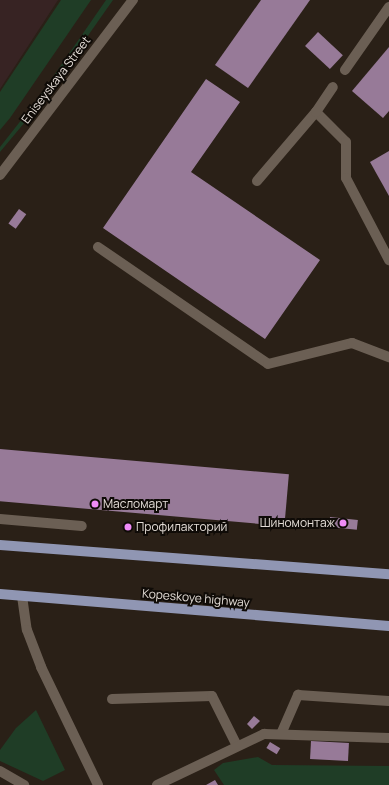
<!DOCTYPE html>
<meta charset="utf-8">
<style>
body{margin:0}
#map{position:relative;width:389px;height:785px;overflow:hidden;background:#2a2017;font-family:Manrope,sans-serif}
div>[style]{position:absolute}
.commercial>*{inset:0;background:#372323}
.green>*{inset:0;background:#1f3d26}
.building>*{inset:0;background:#977a98;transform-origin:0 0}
.minor>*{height:10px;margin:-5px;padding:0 5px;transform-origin:5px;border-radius:5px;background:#6b5f54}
.major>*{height:10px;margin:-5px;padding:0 5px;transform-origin:5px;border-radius:5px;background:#9096b3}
.dots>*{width:11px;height:11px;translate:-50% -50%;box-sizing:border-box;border:2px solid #0f0b07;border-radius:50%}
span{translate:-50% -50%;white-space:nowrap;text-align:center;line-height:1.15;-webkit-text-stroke:4px #0f0b07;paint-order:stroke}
.street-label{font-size:12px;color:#e4ddd7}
.poi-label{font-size:12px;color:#e4ddd7}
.left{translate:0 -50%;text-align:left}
.right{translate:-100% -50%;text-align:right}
</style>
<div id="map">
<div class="commercial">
<div style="clip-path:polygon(0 0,58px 0,0 89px)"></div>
</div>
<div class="green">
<div style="clip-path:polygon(61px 0,91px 0,10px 118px,0 130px,0 92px)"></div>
<div style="clip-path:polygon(106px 0,113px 0,40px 104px,0 152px,0 147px,37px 100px)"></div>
<div style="clip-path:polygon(36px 710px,65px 770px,43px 781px,0 761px,0 750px,16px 728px)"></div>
<div style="clip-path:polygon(258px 757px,272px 765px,389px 766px,389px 785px,224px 785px,214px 770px,223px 763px)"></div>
</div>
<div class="building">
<div style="clip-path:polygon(261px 0,310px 0,248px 88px,215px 65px)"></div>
<div style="left:318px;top:32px;width:34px;height:19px;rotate:43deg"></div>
<div style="clip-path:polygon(389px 47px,389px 111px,383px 118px,352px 91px)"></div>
<div style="clip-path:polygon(206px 79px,240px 102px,191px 172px,320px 260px,265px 339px,103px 228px)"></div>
<div style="clip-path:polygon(389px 151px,389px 196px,370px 162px)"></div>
<div style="left:19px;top:209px;width:9px;height:18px;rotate:36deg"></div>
<div style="left:0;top:449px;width:290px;height:52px;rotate:5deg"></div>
<div style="left:330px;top:517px;width:28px;height:10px;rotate:6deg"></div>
<div style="clip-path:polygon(254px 716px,260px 721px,252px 729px,247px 724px)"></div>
<div style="left:311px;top:741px;width:38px;height:18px;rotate:3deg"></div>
<div style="left:270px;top:742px;width:12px;height:7px;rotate:31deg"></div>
<div style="clip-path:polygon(215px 780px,218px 785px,206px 785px)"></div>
</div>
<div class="minor">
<div style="left:345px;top:70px;width:77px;rotate:-55.1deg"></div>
<div style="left:316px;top:112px;width:42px;rotate:45deg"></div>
<div style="left:346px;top:142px;width:36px;rotate:90deg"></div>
<div style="left:346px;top:178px;width:93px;rotate:62.3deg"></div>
<div style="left:0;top:175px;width:220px;rotate:-52.8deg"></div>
<div style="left:257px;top:181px;width:91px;rotate:-49.5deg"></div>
<div style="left:316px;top:112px;width:30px;rotate:-56deg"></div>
<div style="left:98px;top:247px;width:206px;rotate:34.5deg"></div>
<div style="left:268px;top:364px;width:87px;rotate:-14deg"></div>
<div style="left:352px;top:343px;width:40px;rotate:21deg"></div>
<div style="left:0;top:519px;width:82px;rotate:4.9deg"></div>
<div style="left:22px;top:596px;width:34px;rotate:82deg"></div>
<div style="left:27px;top:630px;width:40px;rotate:69deg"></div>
<div style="left:41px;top:667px;width:131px;rotate:64.2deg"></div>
<div style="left:112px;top:699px;width:100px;rotate:-1.7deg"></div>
<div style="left:212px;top:696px;width:56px;rotate:63.4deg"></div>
<div style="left:281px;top:734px;width:43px;rotate:-66.4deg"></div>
<div style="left:298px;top:695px;width:91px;rotate:3.8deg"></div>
<div style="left:0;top:771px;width:28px;rotate:30deg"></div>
<div style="left:157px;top:785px;width:119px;rotate:-25.5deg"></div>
<div style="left:264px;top:734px;width:125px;rotate:1.8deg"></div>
</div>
<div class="major">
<div style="left:0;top:545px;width:390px;rotate:4.3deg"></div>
<div style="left:0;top:594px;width:390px;rotate:4.7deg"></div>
</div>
<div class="dots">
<div style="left:95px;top:504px;background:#ef8bf7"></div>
<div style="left:343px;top:523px;background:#ef8bf7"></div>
<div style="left:128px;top:527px;background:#ef8bf7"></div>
</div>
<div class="street-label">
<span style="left:56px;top:80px;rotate:-53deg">Eniseyskaya Street</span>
<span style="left:196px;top:598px;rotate:5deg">Kopeskoye highway</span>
</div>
<div class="poi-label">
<span class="left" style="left:103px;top:504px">Масломарт</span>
<span class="right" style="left:335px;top:523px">Шиномонтаж</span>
<span class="left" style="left:136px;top:527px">Профилакторий</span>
</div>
</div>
